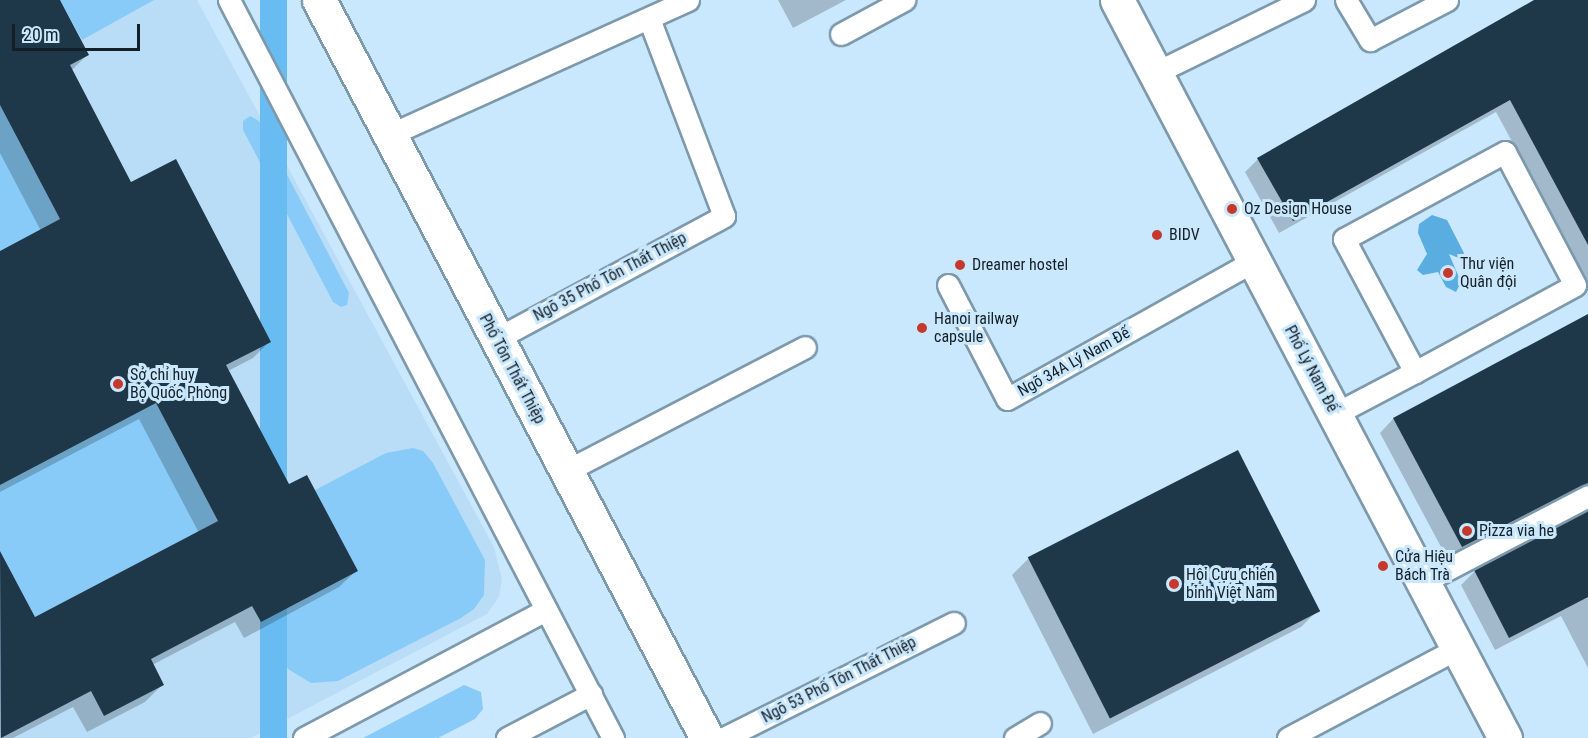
<!DOCTYPE html>
<meta charset="utf-8">
<style>
body{margin:0}
#map{position:relative;width:1588px;height:738px;overflow:hidden;background:#cae8fd;font-family:"Roboto Condensed",sans-serif}
div>[style]{position:absolute}
.built>*{inset:0;background:#baddf7}
.green>*{inset:0;background:#88cbf8}
.forest>*{inset:0;background:#69bcf1;transform-origin:0 0}
.water>*{inset:0;background:#5aade1}
.shadow>*{inset:0;background:#0003}
.building>*{inset:0;background:#1f3849;transform-origin:0 0}
.roads{filter:drop-shadow(2px 0 #7d99ac) drop-shadow(-2px 0 #7d99ac) drop-shadow(0 2px #7d99ac) drop-shadow(0 -2px #7d99ac)}
.service>*{height:21px;margin:-10.5px;padding:0 10.5px;transform-origin:10.5px;border-radius:10.5px;background:#fff}
.minor>*{height:33px;margin:-16.5px;padding:0 16.5px;transform-origin:16.5px;border-radius:16.5px;background:#fff}
.tertiary>*{height:33px;margin:-16.5px;padding:0 16.5px;transform-origin:16.5px;border-radius:16.5px;background:#fff}
.dots>*{width:16px;height:16px;translate:-50% -50%;box-sizing:border-box;border:3px solid #cae8fd;border-radius:50%}
span{translate:-50% -50%;white-space:nowrap;text-align:center;line-height:1.15;-webkit-text-stroke:6px #cae8fd;paint-order:stroke}
.poi-label{font-size:16px;color:#141f27}
.left{translate:0 -50%;text-align:left}
.street-label{font-size:16px;color:#141f27}
.scale{position:absolute;left:12px;top:24px;width:128px;height:27px;box-sizing:border-box;border:3px solid #141f27;border-top:0;padding-left:8px;font-size:18px;line-height:21px;white-space:nowrap;color:#141f27;-webkit-text-stroke:4px #cae8fd;paint-order:stroke}
</style>
<div id="map">
<div class="built">
<div style="clip-path:polygon(0 0,197px 0,494px 547px,502px 579px,499px 597px,487px 614px,251px 738px,0 738px)"></div>
</div>
<div class="green">
<div style="clip-path:polygon(60px 0,154px 0,82px 40px)"></div>
<div style="clip-path:polygon(0 105px,60px 219px,0 251px)"></div>
<div style="clip-path:polygon(250px 116px,259px 121px,349px 293px,347px 305px,341px 307px,333px 302px,243px 130px,243px 121px)"></div>
<div style="clip-path:polygon(156px 403px,218px 521px,35px 617px,0 551px,0 485px)"></div>
<div style="clip-path:polygon(413px 448px,423px 451px,433px 463px,485px 560px,484px 595px,474px 609px,461px 618px,338px 681px,311px 683px,288px 669px,261px 622px,358px 571px,315px 490px,386px 453px)"></div>
<div style="clip-path:polygon(464px 685px,481px 692px,483px 709px,475px 719px,438px 738px,363px 738px)"></div>
</div>
<div class="forest">
<div style="left:260px;top:0;width:27px;height:834px"></div>
</div>
<div class="water">
<div style="clip-path:polygon(1432px 215px,1447px 220px,1464px 253px,1461px 259px,1449px 254px,1461px 282px,1456px 292px,1446px 287px,1438px 272px,1423px 275px,1417px 270px,1427px 254px,1418px 233px,1419px 224px)"></div>
</div>
<div class="shadow">
<div style="clip-path:polygon(0 0,58px 0,87px 55px,71px 71px,131px 184px,269px 342px,253px 358px,228px 371px,288px 486px,356px 571px,339px 587px,244px 638px,235px 622px,152px 665px,162px 685px,145px 702px,87px 732px,73px 707px,13px 738px,0 738px,0 554px,34px 619px,199px 533px,139px 419px,0 492px,0 253px,41px 231px,0 153px)"></div>
<div style="clip-path:polygon(778px 0,846px 0,793px 28px)"></div>
<div style="clip-path:polygon(1540px 0,1588px 0,1588px 282px,1496px 112px,1279px 233px,1245px 172px,1258px 159px)"></div>
<div style="clip-path:polygon(1588px 315px,1588px 512px,1582px 499px,1448px 560px,1380px 433px,1393px 419px)"></div>
<div style="clip-path:polygon(1237px 452px,1318px 610px,1301px 627px,1093px 734px,1012px 575px,1028px 559px)"></div>
<div style="clip-path:polygon(1588px 512px,1588px 668px,1561px 616px,1495px 650px,1461px 585px,1475px 571px)"></div>
</div>
<div class="building">
<div style="clip-path:polygon(0 0,60px 0,89px 55px,70px 65px,131px 182px,176px 159px,271px 342px,226px 365px,289px 484px,307px 475px,358px 571px,261px 622px,252px 606px,151px 659px,164px 685px,104px 716px,91px 691px,1px 738px,0 551px,35px 617px,218px 521px,156px 403px,0 485px,0 251px,60px 219px,0 105px)"></div>
<div style="clip-path:polygon(1534px 0,1588px 0,1588px 245px,1510px 100px,1293px 221px,1257px 158px)"></div>
<div style="clip-path:polygon(1588px 314px,1588px 483px,1462px 547px,1393px 418px)"></div>
<div style="left:1238px;top:450px;width:181px;height:236px;rotate:63deg"></div>
<div style="clip-path:polygon(1588px 510px,1588px 597px,1509px 638px,1474px 570px)"></div>
</div>
<div class="roads">
<div class="service">
<div style="left:229px;top:0;width:832px;rotate:62.51deg"></div>
<div style="left:1346px;top:0;width:47px;rotate:59deg"></div>
<div style="left:1370px;top:40px;width:87px;rotate:-27.5deg"></div>
<div style="left:841px;top:34px;width:72px;rotate:-28.4deg"></div>
<div style="left:1155px;top:73px;width:166px;rotate:-26.1deg"></div>
<div style="left:389px;top:135px;width:328px;rotate:-24.3deg"></div>
<div style="left:948px;top:285px;width:128px;rotate:62.6deg"></div>
<div style="left:1007px;top:399px;width:283px;rotate:-29.2deg"></div>
<div style="left:496px;top:339px;width:259px;rotate:-28.3deg"></div>
<div style="left:724px;top:216px;width:211px;rotate:-110.8deg"></div>
<div style="left:1335px;top:414px;width:90px;rotate:-27.7deg"></div>
<div style="left:1415px;top:372px;width:182px;rotate:-28.5deg"></div>
<div style="left:1575px;top:285px;width:150px;rotate:-117.8deg"></div>
<div style="left:1505px;top:152px;width:183px;rotate:151.6deg"></div>
<div style="left:1344px;top:239px;width:151px;rotate:61.9deg"></div>
<div style="left:566px;top:471px;width:269px;rotate:-27.4deg"></div>
<div style="left:1423px;top:582px;width:186px;rotate:-27.5deg"></div>
<div style="left:304px;top:738px;width:274px;rotate:-27.9deg"></div>
<div style="left:507px;top:738px;width:95px;rotate:-27.6deg"></div>
<div style="left:724px;top:738px;width:257px;rotate:-26.6deg"></div>
<div style="left:1015px;top:738px;width:29px;rotate:-31deg"></div>
<div style="left:1288px;top:738px;width:192px;rotate:-27.9deg"></div>
</div>
<div class="minor">
<div style="left:319px;top:0;width:834px;rotate:62.27deg"></div>
</div>
<div class="tertiary">
<div style="left:1117px;top:0;width:834px;rotate:62.27deg"></div>
</div>
</div>
<div class="dots">
<div style="left:1232px;top:209px;background:#c5382d"></div>
<div style="left:1157px;top:235px;background:#c5382d"></div>
<div style="left:960px;top:265px;background:#c5382d"></div>
<div style="left:1448px;top:273px;background:#c5382d"></div>
<div style="left:922px;top:328px;background:#c5382d"></div>
<div style="left:118px;top:384px;background:#c5382d"></div>
<div style="left:1467px;top:531px;background:#c5382d"></div>
<div style="left:1383px;top:566px;background:#c5382d"></div>
<div style="left:1174px;top:584px;background:#c5382d"></div>
</div>
<div class="poi-label">
<span class="left" style="left:1244px;top:209px">Oz Design House</span>
<span class="left" style="left:1169px;top:235px">BIDV</span>
<span class="left" style="left:1460px;top:273px">Thư viện<br>Quân đội</span>
<span class="left" style="left:972px;top:265px">Dreamer hostel</span>
<span class="left" style="left:934px;top:328px">Hanoi railway<br>capsule</span>
<span class="left" style="left:130px;top:384px">Sở chỉ huy<br>Bộ Quốc Phòng</span>
<span class="left" style="left:1479px;top:531px">Pizza via he</span>
<span class="left" style="left:1395px;top:566px">Cửa Hiệu<br>Bách Trà</span>
<span class="left" style="left:1186px;top:584px">Hội Cựu chiến<br>binh Việt Nam</span>
</div>
<div class="street-label">
<span style="left:610px;top:277px;rotate:-28deg">Ngõ 35 Phố Tôn Thất Thiệp</span>
<span style="left:1074px;top:362px;rotate:-29deg">Ngõ 34A Lý Nam Đế</span>
<span style="left:512px;top:369px;rotate:62deg">Phố Tôn Thất Thiệp</span>
<span style="left:1311px;top:369px;rotate:62deg">Phố Lý Nam Đế</span>
<span style="left:839px;top:680px;rotate:-27deg">Ngõ 53 Phố Tôn Thất Thiệp</span>
</div>
<div class="scale">20 m</div>
</div>
